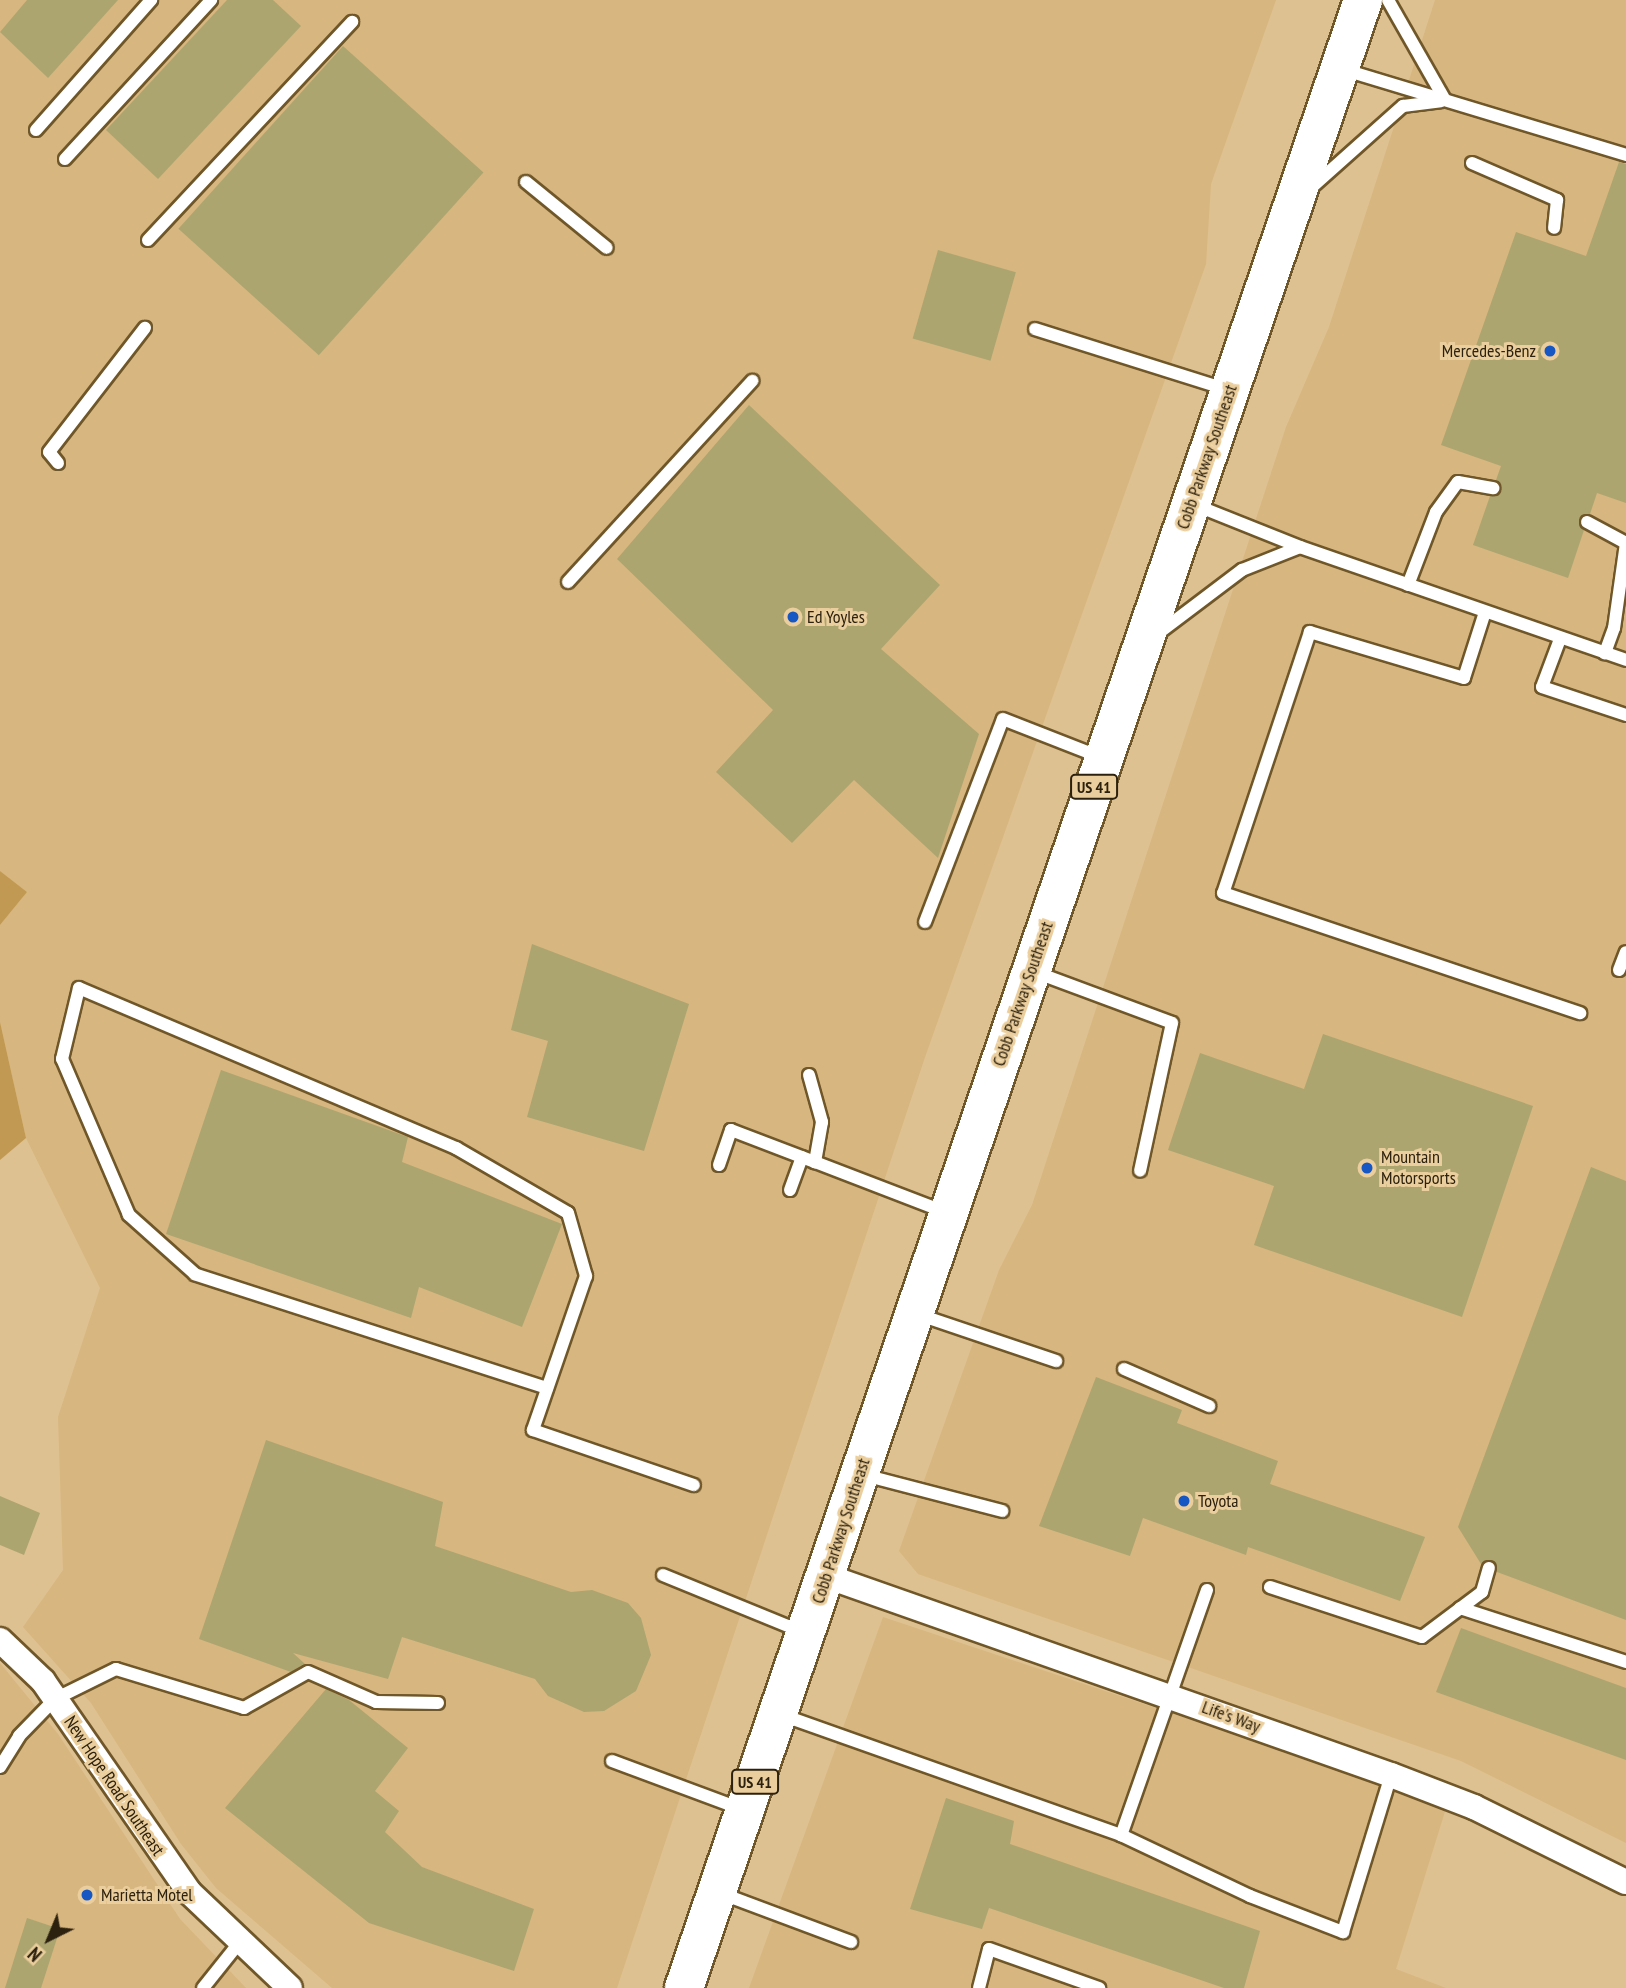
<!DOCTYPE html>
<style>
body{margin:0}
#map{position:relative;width:1626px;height:1988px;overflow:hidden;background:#dec191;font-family:"PT Sans Narrow",sans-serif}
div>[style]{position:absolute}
.built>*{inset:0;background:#d7b67f}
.green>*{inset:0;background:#c19952}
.building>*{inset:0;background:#ada570;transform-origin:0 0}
.roads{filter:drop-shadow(2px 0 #705729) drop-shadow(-2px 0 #705729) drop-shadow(0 2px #705729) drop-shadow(0 -2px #705729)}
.lane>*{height:12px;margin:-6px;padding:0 6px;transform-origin:6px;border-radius:6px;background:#fff}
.street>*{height:24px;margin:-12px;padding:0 12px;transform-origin:12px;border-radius:12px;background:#fff}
.primary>*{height:38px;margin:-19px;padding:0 19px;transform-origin:19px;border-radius:19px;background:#fff}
.dots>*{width:19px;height:19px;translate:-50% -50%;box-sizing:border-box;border:4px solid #ebce9d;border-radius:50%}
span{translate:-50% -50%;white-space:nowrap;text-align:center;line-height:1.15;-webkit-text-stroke:6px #ebce9d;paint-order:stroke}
.shield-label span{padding:2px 5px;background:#ebce9d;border:2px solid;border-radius:5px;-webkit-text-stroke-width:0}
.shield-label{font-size:16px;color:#2c210e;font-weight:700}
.poi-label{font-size:18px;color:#2c210e}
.right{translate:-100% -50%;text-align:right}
.left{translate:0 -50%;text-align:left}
.street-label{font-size:18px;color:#2c210e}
.north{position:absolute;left:14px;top:1904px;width:70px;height:70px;-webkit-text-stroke:5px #ebce9d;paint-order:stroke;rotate:223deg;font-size:19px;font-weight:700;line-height:28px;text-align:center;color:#2c210e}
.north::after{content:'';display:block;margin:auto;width:24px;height:32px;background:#2c210e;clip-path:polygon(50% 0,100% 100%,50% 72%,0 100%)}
</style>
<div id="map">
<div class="built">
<div style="clip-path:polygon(0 0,1276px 0,1211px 184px,1206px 264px,924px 1060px,617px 1988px,332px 1988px,216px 1888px,181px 1844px,91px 1703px,23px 1627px,63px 1570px,58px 1417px,100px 1288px,26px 1138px,0 1022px,0 925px,27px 892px,0 871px)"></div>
<div style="clip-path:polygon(1435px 0,1626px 0,1626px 1843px,1461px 1761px,918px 1574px,899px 1551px,999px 1270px,1032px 1205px,1286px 427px,1329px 327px)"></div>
<div style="clip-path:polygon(883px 1617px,1447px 1805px,1396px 1969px,1446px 1988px,749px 1988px)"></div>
<div style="clip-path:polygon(0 1663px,58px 1734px,180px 1919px,246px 1988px,0 1988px)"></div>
</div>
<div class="green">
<div style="clip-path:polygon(0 871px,27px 892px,0 925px)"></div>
<div style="clip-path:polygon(0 1022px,26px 1138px,0 1160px)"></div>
</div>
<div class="building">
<div style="clip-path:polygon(27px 0,118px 0,48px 78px,0 32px)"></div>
<div style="clip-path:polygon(227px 0,273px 0,301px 26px,158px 179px,106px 130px)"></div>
<div style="left:343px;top:46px;width:189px;height:246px;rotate:42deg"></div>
<div style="clip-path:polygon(1619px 162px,1626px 164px,1626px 503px,1597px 493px,1590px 514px,1579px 518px,1584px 530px,1568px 578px,1473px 545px,1490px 496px,1501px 490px,1496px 480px,1501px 466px,1441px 445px,1516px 232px,1586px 256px)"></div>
<div style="left:938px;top:250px;width:81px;height:92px;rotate:16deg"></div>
<div style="clip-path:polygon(749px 405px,940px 585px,881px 649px,979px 734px,938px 858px,854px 780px,792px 843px,716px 772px,773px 710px,617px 559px)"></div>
<div style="clip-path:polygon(532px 944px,689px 1004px,644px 1151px,527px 1117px,548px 1041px,511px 1030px)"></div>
<div style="clip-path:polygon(1323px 1034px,1533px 1106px,1462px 1317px,1254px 1245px,1274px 1186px,1168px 1150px,1200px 1053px,1304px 1089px)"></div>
<div style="clip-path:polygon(221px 1070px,408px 1137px,402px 1162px,562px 1224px,522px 1327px,419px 1287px,411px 1318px,166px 1234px)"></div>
<div style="clip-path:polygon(1591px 1167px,1626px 1181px,1626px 1620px,1497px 1572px,1492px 1560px,1481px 1564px,1458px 1527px)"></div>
<div style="clip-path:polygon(1096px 1377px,1182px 1410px,1177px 1423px,1278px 1461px,1270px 1484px,1425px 1537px,1400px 1601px,1248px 1547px,1246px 1555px,1143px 1518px,1130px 1556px,1039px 1526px)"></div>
<div style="clip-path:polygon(266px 1440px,443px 1502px,435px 1546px,571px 1592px,592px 1590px,628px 1603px,641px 1618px,651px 1655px,636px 1691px,604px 1711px,584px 1712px,548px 1696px,535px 1679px,402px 1637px,388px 1679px,293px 1653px,305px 1664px,291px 1672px,199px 1639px)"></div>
<div style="clip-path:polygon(0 1496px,40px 1513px,24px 1555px,0 1545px)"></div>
<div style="clip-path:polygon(1461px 1628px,1626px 1688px,1626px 1760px,1436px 1692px)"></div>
<div style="clip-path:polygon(326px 1689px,349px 1700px,408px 1748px,375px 1791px,399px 1811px,385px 1832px,422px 1867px,534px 1909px,514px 1971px,369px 1923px,225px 1808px)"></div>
<div style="clip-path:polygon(946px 1798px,1014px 1821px,1010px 1844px,1260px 1931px,1244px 1988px,1224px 1988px,989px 1908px,982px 1929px,910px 1909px)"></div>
<div style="clip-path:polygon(27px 1918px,60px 1929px,41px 1988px,5px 1988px)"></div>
</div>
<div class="roads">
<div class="lane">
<div style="left:1388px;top:0;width:115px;rotate:60.3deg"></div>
<div style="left:1345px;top:70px;width:294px;rotate:16.8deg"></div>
<div style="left:36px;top:130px;width:174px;rotate:-48.5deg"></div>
<div style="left:65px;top:159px;width:216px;rotate:-47.4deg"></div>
<div style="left:1472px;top:163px;width:93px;rotate:23.5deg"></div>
<div style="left:1557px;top:200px;width:28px;rotate:96deg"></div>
<div style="left:526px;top:182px;width:104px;rotate:39.2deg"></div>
<div style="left:1312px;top:187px;width:122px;rotate:-41.7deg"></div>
<div style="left:1403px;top:106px;width:38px;rotate:-7deg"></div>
<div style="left:148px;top:240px;width:299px;rotate:-46.9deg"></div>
<div style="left:1035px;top:329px;width:199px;rotate:17.5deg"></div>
<div style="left:58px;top:463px;width:14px;rotate:-129deg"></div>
<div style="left:49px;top:452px;width:157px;rotate:-52.3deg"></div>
<div style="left:1195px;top:505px;width:113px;rotate:21.8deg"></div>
<div style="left:1300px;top:547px;width:345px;rotate:19.1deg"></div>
<div style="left:1587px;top:522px;width:44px;rotate:28.3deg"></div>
<div style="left:1626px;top:543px;width:86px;rotate:98deg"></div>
<div style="left:1614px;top:628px;width:27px;rotate:110deg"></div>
<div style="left:568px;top:582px;width:273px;rotate:-47.5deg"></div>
<div style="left:1408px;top:585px;width:78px;rotate:-69deg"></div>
<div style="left:1436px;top:512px;width:37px;rotate:-54deg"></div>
<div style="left:1458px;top:482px;width:36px;rotate:10deg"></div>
<div style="left:1485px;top:612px;width:69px;rotate:107.7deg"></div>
<div style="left:1464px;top:678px;width:161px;rotate:-163.4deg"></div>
<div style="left:1310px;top:632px;width:275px;rotate:108.4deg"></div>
<div style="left:1223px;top:893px;width:377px;rotate:18.6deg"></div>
<div style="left:1160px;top:632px;width:103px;rotate:-37.1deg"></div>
<div style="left:1242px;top:570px;width:62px;rotate:-21.6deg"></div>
<div style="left:1560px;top:639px;width:51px;rotate:110.6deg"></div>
<div style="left:1542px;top:687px;width:89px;rotate:18.4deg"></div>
<div style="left:925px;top:922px;width:217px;rotate:-69deg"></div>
<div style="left:1003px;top:719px;width:104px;rotate:21.4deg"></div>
<div style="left:1619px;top:970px;width:19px;rotate:-69deg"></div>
<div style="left:1035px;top:972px;width:146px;rotate:20.4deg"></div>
<div style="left:1172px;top:1023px;width:151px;rotate:102.2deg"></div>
<div style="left:809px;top:1075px;width:49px;rotate:74.5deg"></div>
<div style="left:822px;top:1122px;width:41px;rotate:99.9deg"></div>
<div style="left:815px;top:1162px;width:139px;rotate:21deg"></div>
<div style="left:719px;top:1165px;width:37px;rotate:-71deg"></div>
<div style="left:731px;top:1130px;width:90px;rotate:20.9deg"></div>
<div style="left:790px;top:1190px;width:35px;rotate:-70deg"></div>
<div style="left:917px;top:1314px;width:147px;rotate:18.7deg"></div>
<div style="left:1124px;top:1369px;width:93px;rotate:23.5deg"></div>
<div style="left:547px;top:1388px;width:370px;rotate:-162.1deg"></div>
<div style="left:195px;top:1274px;width:89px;rotate:-138.2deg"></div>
<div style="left:129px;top:1215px;width:170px;rotate:-113.2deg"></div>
<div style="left:62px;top:1059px;width:73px;rotate:-76.5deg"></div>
<div style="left:79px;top:988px;width:410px;rotate:23deg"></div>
<div style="left:456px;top:1148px;width:129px;rotate:30.1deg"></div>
<div style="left:568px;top:1213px;width:66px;rotate:74.1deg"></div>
<div style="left:586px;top:1276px;width:163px;rotate:109deg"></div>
<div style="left:533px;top:1430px;width:170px;rotate:18.9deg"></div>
<div style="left:864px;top:1475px;width:143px;rotate:14.6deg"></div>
<div style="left:663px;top:1575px;width:148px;rotate:22.2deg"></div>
<div style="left:1270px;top:1587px;width:160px;rotate:18.2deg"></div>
<div style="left:1422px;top:1637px;width:75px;rotate:-36.9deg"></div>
<div style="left:1482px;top:1592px;width:25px;rotate:-74deg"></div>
<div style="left:1207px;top:1590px;width:260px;rotate:109.3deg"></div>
<div style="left:1121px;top:1835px;width:143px;rotate:25.3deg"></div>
<div style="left:1250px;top:1896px;width:100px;rotate:21.2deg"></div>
<div style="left:1343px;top:1932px;width:164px;rotate:-73deg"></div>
<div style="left:1460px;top:1608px;width:175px;rotate:18deg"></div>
<div style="left:782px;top:1715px;width:360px;rotate:19.5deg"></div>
<div style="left:612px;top:1761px;width:138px;rotate:20.4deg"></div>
<div style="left:0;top:1767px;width:36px;rotate:-58deg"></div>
<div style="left:19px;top:1736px;width:52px;rotate:-45.8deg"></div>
<div style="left:55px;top:1699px;width:68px;rotate:-26.2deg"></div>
<div style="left:116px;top:1669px;width:134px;rotate:16.9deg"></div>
<div style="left:244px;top:1708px;width:73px;rotate:-29.4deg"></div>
<div style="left:308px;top:1672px;width:74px;rotate:23.8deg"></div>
<div style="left:376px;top:1702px;width:62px;rotate:0.9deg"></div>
<div style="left:720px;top:1893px;width:140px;rotate:20.5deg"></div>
<div style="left:203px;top:1988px;width:58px;rotate:-51.3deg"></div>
<div style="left:979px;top:1988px;width:40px;rotate:-75.6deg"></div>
<div style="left:989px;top:1949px;width:117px;rotate:19.5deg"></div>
</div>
<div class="street">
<div style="left:826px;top:1576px;width:599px;rotate:19.4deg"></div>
<div style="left:1391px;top:1775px;width:89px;rotate:21.1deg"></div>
<div style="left:1474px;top:1807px;width:169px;rotate:26.3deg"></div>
<div style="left:0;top:1640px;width:59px;rotate:43.6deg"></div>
<div style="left:43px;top:1681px;width:257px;rotate:55.3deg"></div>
<div style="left:189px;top:1892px;width:139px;rotate:43.5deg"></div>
</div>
<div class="primary">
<div style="left:684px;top:1988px;width:2101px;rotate:-71.14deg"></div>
</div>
</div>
<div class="dots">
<div style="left:1550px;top:351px;background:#1657c3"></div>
<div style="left:793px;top:617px;background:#1657c3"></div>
<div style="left:1367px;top:1168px;background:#1657c3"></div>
<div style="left:1184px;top:1501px;background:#1657c3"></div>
<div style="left:87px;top:1895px;background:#1657c3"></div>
</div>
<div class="shield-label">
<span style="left:1094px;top:787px">US 41</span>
<span style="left:755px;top:1782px">US 41</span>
</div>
<div class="poi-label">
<span class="right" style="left:1536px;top:351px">Mercedes-Benz</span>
<span class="left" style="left:807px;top:617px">Ed Yoyles</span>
<span class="left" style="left:1381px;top:1168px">Mountain<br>Motorsports</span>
<span class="left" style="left:1198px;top:1501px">Toyota</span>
<span class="left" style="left:101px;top:1895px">Marietta Motel</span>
</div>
<div class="street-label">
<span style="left:1207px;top:457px;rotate:-71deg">Cobb Parkway Southeast</span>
<span style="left:1023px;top:994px;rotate:-71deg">Cobb Parkway Southeast</span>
<span style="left:841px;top:1531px;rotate:-72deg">Cobb Parkway Southeast</span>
<span style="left:1231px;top:1717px;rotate:20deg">Life's Way</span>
<span style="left:114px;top:1786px;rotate:56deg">New Hope Road Southeast</span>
</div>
<div class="north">N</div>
</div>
